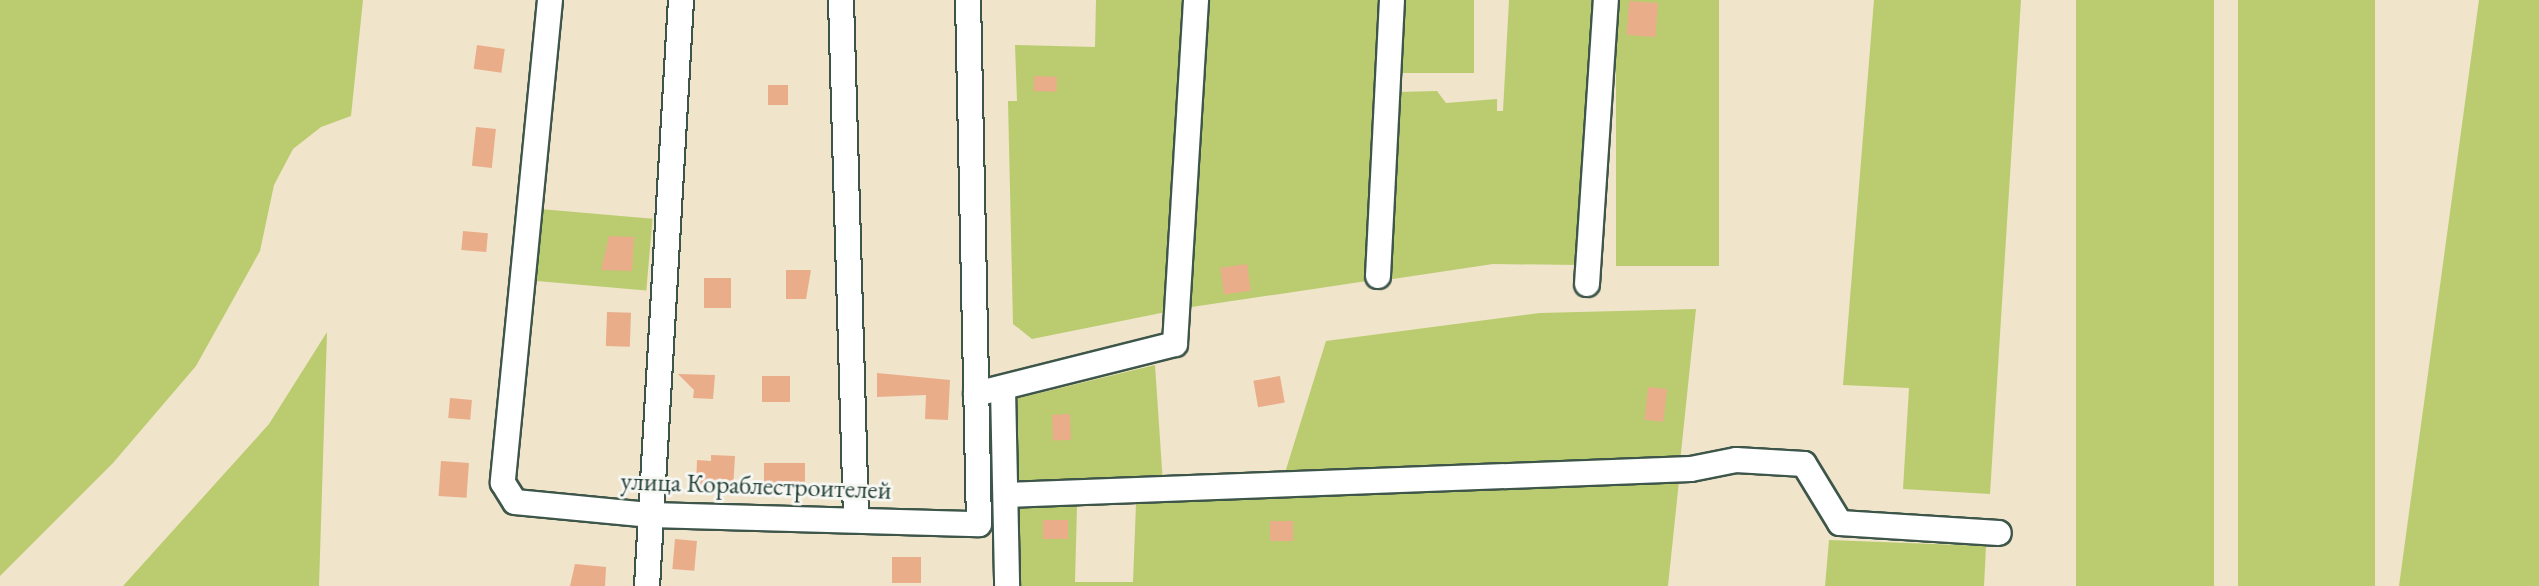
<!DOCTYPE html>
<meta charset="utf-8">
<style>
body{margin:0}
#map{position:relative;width:2539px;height:586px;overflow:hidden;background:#f0e4ca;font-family:"EB Garamond",serif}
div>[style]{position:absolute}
.green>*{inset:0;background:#bacc6f;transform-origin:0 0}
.building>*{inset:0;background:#e9ad8a;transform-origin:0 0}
.roads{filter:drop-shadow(2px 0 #3e564a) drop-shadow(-2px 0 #3e564a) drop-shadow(0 2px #3e564a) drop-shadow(0 -2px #3e564a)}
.minor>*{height:24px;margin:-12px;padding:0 12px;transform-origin:12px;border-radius:12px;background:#fff}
span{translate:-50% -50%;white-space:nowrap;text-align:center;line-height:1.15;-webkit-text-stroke:6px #f6f6f2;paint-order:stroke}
.street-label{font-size:26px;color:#1f3d34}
</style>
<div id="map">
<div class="green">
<div style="clip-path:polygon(0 0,363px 0,351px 116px,321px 127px,293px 149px,274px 185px,260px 251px,196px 366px,113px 463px,0 576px)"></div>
<div style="clip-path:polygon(1096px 0,1185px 0,1166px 312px,1032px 339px,1013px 324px,1008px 101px,1017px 101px,1015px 45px,1095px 47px)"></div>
<div style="clip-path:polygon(1205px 0,1384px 0,1367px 281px,1185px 308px)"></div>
<div style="left:1403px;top:0;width:71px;height:73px"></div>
<div style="clip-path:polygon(1509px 0,1597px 0,1580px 265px,1493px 264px,1386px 280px,1398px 92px,1437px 91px,1446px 103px,1497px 99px,1497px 111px,1503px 111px)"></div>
<div style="left:1616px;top:0;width:103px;height:266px"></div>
<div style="clip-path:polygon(1874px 0,2021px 0,1990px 494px,1903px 489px,1909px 388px,1843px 385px)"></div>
<div style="left:2076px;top:0;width:138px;height:587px"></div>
<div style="left:2238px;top:0;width:137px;height:588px"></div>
<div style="clip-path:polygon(2479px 0,2539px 0,2539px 586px,2399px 586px)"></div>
<div style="left:540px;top:209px;width:113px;height:72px;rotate:5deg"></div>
<div style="clip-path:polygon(1696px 309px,1680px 462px,1283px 479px,1326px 341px,1540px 313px)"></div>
<div style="clip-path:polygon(327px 332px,319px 586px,123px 586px,269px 424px)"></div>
<div style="clip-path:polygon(1155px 365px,1163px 484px,1016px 488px,1015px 399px)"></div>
<div style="clip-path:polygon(1679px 481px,1668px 586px,1016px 586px,1016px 508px,1077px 506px,1075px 582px,1133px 582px,1136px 504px)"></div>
<div style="clip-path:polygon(1829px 540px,1986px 546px,1984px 586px,1825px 586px)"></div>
</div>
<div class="building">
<div style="left:1629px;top:1px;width:29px;height:34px;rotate:4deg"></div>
<div style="left:477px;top:45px;width:28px;height:24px;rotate:8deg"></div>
<div style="left:1034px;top:76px;width:23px;height:15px;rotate:2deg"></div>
<div style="left:768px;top:85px;width:20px;height:20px"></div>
<div style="left:476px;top:127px;width:20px;height:39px;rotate:6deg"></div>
<div style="left:463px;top:231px;width:25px;height:19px;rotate:5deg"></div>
<div style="clip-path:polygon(609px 236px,634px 237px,632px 271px,601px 270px)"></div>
<div style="left:1247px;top:264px;width:27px;height:27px;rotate:82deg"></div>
<div style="clip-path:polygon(786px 270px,811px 270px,806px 299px,786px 299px)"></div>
<div style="left:704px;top:278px;width:27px;height:30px"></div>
<div style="left:607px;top:312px;width:24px;height:34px;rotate:2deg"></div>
<div style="clip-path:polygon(877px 373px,950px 380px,948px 420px,925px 419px,926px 395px,877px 397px)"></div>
<div style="clip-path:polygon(678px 374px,715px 375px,713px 399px,693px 398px,694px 390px)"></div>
<div style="left:762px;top:376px;width:28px;height:26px"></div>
<div style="left:1280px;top:376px;width:27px;height:27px;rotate:80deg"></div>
<div style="left:1648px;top:387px;width:19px;height:33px;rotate:6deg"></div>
<div style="left:450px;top:398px;width:22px;height:20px;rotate:5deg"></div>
<div style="left:1070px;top:414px;width:26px;height:18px;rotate:88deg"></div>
<div style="clip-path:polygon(711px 455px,735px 456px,733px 489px,696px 487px,697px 460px,711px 461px)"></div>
<div style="left:441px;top:461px;width:28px;height:35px;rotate:4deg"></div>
<div style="left:764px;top:463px;width:41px;height:26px"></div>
<div style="left:1068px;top:520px;width:19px;height:25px;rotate:90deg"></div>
<div style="left:1270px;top:521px;width:23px;height:20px"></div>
<div style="left:675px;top:539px;width:22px;height:30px;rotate:5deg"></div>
<div style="left:892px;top:557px;width:29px;height:26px"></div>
<div style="clip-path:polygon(575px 564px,606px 567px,605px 586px,570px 586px)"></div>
</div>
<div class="roads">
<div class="minor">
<div style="left:550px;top:0;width:485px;rotate:95.6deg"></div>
<div style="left:503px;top:483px;width:22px;rotate:58deg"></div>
<div style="left:515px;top:502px;width:137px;rotate:5.5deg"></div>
<div style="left:651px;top:515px;width:328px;rotate:1.6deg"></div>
<div style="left:979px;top:524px;width:524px;rotate:-91.2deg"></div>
<div style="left:841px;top:0;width:519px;rotate:88.34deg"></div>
<div style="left:1378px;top:276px;width:276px;rotate:-87.1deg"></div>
<div style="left:1587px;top:284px;width:285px;rotate:-86.2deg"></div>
<div style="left:1003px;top:388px;width:198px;rotate:88.8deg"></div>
<div style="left:976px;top:394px;width:205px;rotate:-14.1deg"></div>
<div style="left:1175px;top:344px;width:345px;rotate:-86.5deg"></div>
<div style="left:1006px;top:495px;width:685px;rotate:-2.17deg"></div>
<div style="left:1691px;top:469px;width:46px;rotate:-11.3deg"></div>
<div style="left:1736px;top:460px;width:68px;rotate:3.4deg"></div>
<div style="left:1804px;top:464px;width:69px;rotate:58.6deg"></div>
<div style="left:1840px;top:523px;width:159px;rotate:3.6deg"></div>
<div style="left:647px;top:586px;width:587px;rotate:-86.68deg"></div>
</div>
</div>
<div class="street-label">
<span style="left:756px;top:486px;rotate:2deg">улица Кораблестроителей</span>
</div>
</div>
